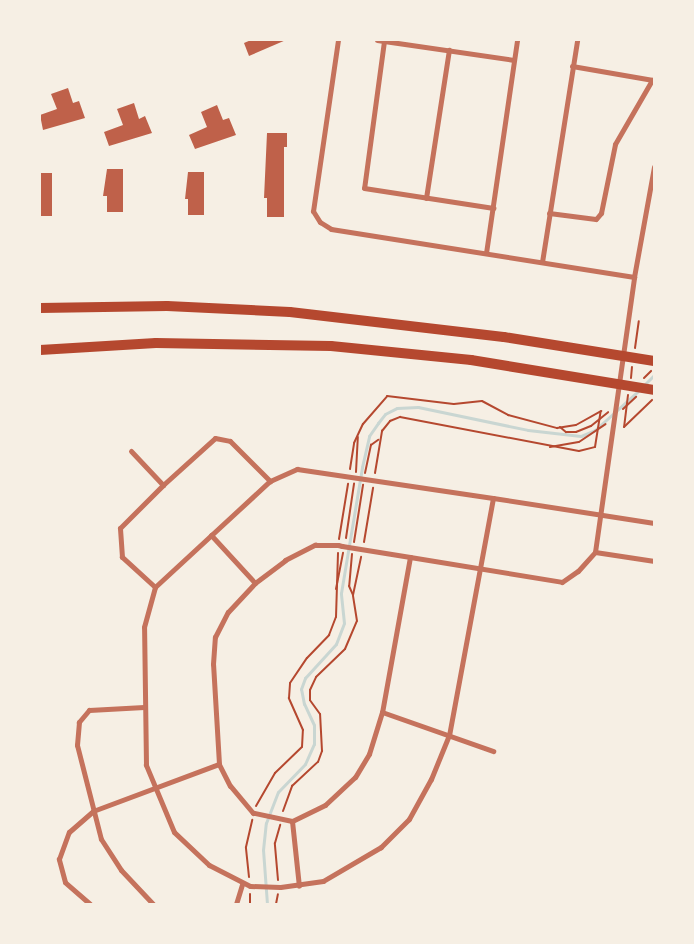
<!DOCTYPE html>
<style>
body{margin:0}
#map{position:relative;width:694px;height:944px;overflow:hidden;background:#f6efe4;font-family:"Space Grotesk",sans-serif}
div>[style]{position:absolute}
.stream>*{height:3px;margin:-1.5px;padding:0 1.5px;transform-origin:1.5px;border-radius:1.5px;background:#c9d6d2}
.building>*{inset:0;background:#bf614a;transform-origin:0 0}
.path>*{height:2px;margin:-1px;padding:0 1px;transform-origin:1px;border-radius:1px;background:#b5482f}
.minor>*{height:5px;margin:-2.5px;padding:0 2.5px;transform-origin:2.5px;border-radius:2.5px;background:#c5725c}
.motorway>*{height:10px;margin:-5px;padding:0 5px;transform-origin:5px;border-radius:5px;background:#b5482f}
span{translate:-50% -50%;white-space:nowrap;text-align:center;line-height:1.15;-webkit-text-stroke:4.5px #f6efe4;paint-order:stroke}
.frame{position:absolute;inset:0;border:41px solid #f6efe4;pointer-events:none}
</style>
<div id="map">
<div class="stream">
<div style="left:643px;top:386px;width:16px;rotate:-45deg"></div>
<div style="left:267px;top:904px;width:54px;rotate:-94.2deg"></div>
<div style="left:263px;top:850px;width:27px;rotate:-84deg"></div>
<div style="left:266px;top:823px;width:33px;rotate:-69deg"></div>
<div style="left:278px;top:792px;width:39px;rotate:-46deg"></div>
<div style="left:305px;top:764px;width:22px;rotate:-66deg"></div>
<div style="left:314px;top:744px;width:19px;rotate:-90deg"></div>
<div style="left:314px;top:725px;width:23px;rotate:-115deg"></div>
<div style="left:304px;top:704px;width:15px;rotate:-101deg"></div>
<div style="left:301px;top:689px;width:12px;rotate:-70deg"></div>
<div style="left:305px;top:678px;width:46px;rotate:-47.6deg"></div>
<div style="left:336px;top:644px;width:22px;rotate:-69deg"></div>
<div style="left:344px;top:623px;width:30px;rotate:-96deg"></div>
<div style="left:341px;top:593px;width:128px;rotate:-80.5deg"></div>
<div style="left:362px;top:467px;width:32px;rotate:-77deg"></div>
<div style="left:369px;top:436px;width:16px;rotate:-55deg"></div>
<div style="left:378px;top:423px;width:11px;rotate:-52deg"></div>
<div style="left:385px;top:414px;width:13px;rotate:-27deg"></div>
<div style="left:397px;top:408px;width:21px;rotate:-3deg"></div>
<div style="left:418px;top:407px;width:112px;rotate:11.8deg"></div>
<div style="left:528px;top:430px;width:53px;rotate:6.5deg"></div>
<div style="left:581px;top:436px;width:15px;rotate:-23deg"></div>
<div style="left:595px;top:430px;width:58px;rotate:-42.2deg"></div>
</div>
<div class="building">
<div style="clip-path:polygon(251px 40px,286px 40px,249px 56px,244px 43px)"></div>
<div style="clip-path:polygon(68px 88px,73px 103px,79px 101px,85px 118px,43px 130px,40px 115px,57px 109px,51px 94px)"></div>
<div style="clip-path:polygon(134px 103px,139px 119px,145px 116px,152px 133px,109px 146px,104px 132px,123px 125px,117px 109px)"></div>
<div style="clip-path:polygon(217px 105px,223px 120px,229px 118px,236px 135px,195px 149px,189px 135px,207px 127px,201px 112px)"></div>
<div style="clip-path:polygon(267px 133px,287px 133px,287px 147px,284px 147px,284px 217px,267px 217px,267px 198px,264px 198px)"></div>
<div style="clip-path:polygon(107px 169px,123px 169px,123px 212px,107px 212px,107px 196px,103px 196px)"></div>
<div style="clip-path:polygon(188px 172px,204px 172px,204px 215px,188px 215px,188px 199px,185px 199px)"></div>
<div style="left:40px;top:173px;width:12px;height:43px"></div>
</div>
<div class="path">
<div style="left:635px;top:348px;width:27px;rotate:-82deg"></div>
<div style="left:631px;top:378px;width:11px;rotate:-85deg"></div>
<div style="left:644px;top:378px;width:10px;rotate:-45deg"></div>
<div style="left:628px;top:395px;width:32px;rotate:97deg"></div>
<div style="left:624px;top:427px;width:39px;rotate:-44deg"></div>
<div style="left:623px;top:409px;width:18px;rotate:-43deg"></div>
<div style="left:560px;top:427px;width:8px;rotate:40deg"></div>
<div style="left:566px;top:432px;width:10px"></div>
<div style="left:576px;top:432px;width:16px;rotate:-22deg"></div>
<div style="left:591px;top:426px;width:22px;rotate:-39deg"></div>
<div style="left:550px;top:447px;width:29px;rotate:-10deg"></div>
<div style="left:579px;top:442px;width:32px;rotate:-34deg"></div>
<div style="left:350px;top:469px;width:26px;rotate:-81deg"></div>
<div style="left:354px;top:443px;width:21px;rotate:-65deg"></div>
<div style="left:363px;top:424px;width:37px;rotate:-49deg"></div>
<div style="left:387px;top:396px;width:67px;rotate:6.8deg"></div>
<div style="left:454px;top:404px;width:28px;rotate:-6deg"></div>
<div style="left:482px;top:401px;width:30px;rotate:28deg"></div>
<div style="left:508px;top:415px;width:51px;rotate:14.9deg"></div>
<div style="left:557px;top:428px;width:19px;rotate:-9deg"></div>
<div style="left:576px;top:425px;width:29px;rotate:-29deg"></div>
<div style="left:356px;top:472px;width:35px;rotate:-87deg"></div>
<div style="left:365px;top:473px;width:29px;rotate:-78deg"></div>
<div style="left:371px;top:445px;width:9px;rotate:-36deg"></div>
<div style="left:375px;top:473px;width:43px;rotate:-80.5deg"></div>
<div style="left:382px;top:431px;width:13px;rotate:-51deg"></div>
<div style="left:390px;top:421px;width:11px;rotate:-22deg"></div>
<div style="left:400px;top:417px;width:182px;rotate:10.8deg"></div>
<div style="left:579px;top:451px;width:16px;rotate:-14deg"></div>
<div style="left:595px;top:447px;width:36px;rotate:-81deg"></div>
<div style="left:346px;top:538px;width:55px;rotate:-81.6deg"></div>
<div style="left:339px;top:539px;width:56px;rotate:-80.7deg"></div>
<div style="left:354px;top:542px;width:58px;rotate:-81deg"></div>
<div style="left:364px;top:542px;width:55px;rotate:-80.5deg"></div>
<div style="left:352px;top:554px;width:32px;rotate:95deg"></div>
<div style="left:349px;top:586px;width:10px;rotate:66deg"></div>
<div style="left:336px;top:589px;width:37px;rotate:-79deg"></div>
<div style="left:256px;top:806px;width:38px;rotate:-60deg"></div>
<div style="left:275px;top:773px;width:37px;rotate:-44deg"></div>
<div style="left:302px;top:747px;width:17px;rotate:-87deg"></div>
<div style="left:303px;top:730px;width:35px;rotate:-114deg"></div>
<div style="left:289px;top:698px;width:15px;rotate:-86deg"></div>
<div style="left:290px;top:683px;width:30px;rotate:-56deg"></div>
<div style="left:307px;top:658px;width:32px;rotate:-46deg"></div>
<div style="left:329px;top:635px;width:19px;rotate:-69deg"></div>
<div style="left:336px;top:617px;width:64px;rotate:-88.2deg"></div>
<div style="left:283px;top:811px;width:27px;rotate:-70deg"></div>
<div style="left:292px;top:786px;width:35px;rotate:-43deg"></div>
<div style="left:318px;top:762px;width:12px;rotate:-70deg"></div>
<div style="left:322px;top:751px;width:37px;rotate:-93deg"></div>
<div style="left:320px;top:714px;width:17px;rotate:-126deg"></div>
<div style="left:310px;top:700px;width:10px;rotate:-90deg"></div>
<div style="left:310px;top:690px;width:14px;rotate:-65deg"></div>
<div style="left:316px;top:677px;width:40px;rotate:-44deg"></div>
<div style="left:345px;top:649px;width:30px;rotate:-67deg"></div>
<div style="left:357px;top:621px;width:26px;rotate:-99deg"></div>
<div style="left:353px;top:595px;width:39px;rotate:-78deg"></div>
<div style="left:249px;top:877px;width:30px;rotate:-96deg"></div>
<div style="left:246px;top:847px;width:28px;rotate:-77deg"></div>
<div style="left:278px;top:880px;width:37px;rotate:-95deg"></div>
<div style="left:275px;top:843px;width:19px;rotate:-74deg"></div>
<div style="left:250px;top:894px;width:10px;rotate:90deg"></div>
<div style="left:276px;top:904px;width:10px;rotate:-79deg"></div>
</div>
<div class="minor">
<div style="left:338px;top:40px;width:173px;rotate:98.3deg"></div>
<div style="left:313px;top:211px;width:13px;rotate:58deg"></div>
<div style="left:320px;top:222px;width:13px;rotate:32deg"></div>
<div style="left:331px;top:229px;width:307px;rotate:9deg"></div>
<div style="left:377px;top:40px;width:138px;rotate:8.3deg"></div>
<div style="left:384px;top:41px;width:148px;rotate:97.7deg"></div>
<div style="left:364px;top:188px;width:131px;rotate:8.8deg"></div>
<div style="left:572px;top:66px;width:82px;rotate:9.8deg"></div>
<div style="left:426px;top:198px;width:150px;rotate:-81.2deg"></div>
<div style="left:549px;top:213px;width:47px;rotate:7.3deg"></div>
<div style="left:596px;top:219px;width:8px;rotate:-50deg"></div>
<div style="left:601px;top:213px;width:70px;rotate:-78.5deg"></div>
<div style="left:615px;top:144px;width:74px;rotate:-60deg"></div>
<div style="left:486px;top:253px;width:215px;rotate:-81.7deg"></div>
<div style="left:542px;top:262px;width:225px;rotate:-81deg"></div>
<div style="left:131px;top:451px;width:47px;rotate:46.7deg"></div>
<div style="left:493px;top:498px;width:241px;rotate:100.5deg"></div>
<div style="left:449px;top:735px;width:48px;rotate:112.2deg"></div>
<div style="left:431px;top:779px;width:46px;rotate:118.8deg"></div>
<div style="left:409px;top:819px;width:40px;rotate:135deg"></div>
<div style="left:381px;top:847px;width:67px;rotate:149.6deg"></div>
<div style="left:323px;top:881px;width:43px;rotate:172.1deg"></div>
<div style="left:280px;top:887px;width:30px;rotate:-178deg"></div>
<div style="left:250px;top:886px;width:46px;rotate:-152.9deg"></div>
<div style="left:209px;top:865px;width:48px;rotate:-136.7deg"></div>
<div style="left:174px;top:832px;width:73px;rotate:-112.7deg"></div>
<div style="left:146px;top:765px;width:138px;rotate:-90.8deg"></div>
<div style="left:144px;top:627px;width:41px;rotate:-74.6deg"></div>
<div style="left:155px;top:587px;width:156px;rotate:-42.7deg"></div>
<div style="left:270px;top:481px;width:30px;rotate:-24deg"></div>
<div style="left:297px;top:469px;width:198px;rotate:8.4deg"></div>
<div style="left:493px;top:498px;width:163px;rotate:8.8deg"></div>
<div style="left:211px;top:535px;width:65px;rotate:47.5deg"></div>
<div style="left:595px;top:552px;width:60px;rotate:8.7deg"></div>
<div style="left:410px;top:557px;width:158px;rotate:100.2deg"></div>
<div style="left:382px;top:712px;width:44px;rotate:107.2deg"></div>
<div style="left:369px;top:754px;width:27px;rotate:121deg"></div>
<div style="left:355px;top:777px;width:41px;rotate:137deg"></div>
<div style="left:325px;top:805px;width:37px;rotate:154deg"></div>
<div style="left:292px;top:821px;width:40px;rotate:-168deg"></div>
<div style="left:253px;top:813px;width:35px;rotate:-130deg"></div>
<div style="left:230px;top:786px;width:25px;rotate:-117deg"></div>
<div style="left:219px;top:764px;width:100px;rotate:-93.4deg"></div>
<div style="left:213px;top:664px;width:27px;rotate:-86deg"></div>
<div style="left:215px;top:637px;width:28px;rotate:-63deg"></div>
<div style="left:228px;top:612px;width:40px;rotate:-47deg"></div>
<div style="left:255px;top:583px;width:38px;rotate:-37deg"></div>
<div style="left:285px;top:560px;width:34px;rotate:-27deg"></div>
<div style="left:315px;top:545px;width:23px"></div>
<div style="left:338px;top:545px;width:4px;rotate:14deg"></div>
<div style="left:342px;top:546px;width:69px;rotate:9.2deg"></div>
<div style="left:410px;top:557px;width:154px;rotate:9.3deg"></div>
<div style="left:562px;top:582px;width:19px;rotate:-35deg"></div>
<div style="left:578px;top:571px;width:25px;rotate:-48deg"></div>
<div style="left:595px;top:552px;width:278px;rotate:-81.9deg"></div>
<div style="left:634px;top:277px;width:112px;rotate:-79.7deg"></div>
<div style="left:155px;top:587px;width:45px;rotate:-137.7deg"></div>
<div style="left:122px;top:557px;width:29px;rotate:-94deg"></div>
<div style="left:120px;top:528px;width:61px;rotate:-45deg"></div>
<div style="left:163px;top:485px;width:70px;rotate:-42.1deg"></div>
<div style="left:215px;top:438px;width:15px;rotate:11deg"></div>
<div style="left:230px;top:441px;width:57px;rotate:45deg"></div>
<div style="left:144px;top:707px;width:55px;rotate:176.9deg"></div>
<div style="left:89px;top:710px;width:16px;rotate:130deg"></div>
<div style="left:79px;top:722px;width:23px;rotate:95deg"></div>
<div style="left:77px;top:745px;width:97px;rotate:75.7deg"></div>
<div style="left:101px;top:839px;width:37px;rotate:57deg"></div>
<div style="left:121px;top:870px;width:47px;rotate:46.7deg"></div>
<div style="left:382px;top:712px;width:118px;rotate:19.4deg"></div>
<div style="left:292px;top:821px;width:65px;rotate:83.9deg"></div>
<div style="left:90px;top:904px;width:33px;rotate:-139deg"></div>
<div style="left:65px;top:882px;width:24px;rotate:-105deg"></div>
<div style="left:59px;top:859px;width:29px;rotate:-70deg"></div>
<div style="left:69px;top:832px;width:32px;rotate:-41deg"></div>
<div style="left:93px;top:811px;width:134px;rotate:-20.5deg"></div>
<div style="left:236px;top:904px;width:21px;rotate:-73deg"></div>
</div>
<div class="motorway">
<div style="left:40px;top:308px;width:127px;rotate:-0.9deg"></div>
<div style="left:167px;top:306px;width:123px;rotate:2.8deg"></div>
<div style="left:290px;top:312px;width:215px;rotate:6.7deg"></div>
<div style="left:504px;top:337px;width:152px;rotate:9.1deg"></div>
<div style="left:40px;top:350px;width:116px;rotate:-3.5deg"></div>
<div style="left:156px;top:343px;width:175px;rotate:1deg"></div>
<div style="left:331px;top:346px;width:141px;rotate:5.7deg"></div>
<div style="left:471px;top:360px;width:185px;rotate:9.3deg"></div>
</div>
<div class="frame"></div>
</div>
